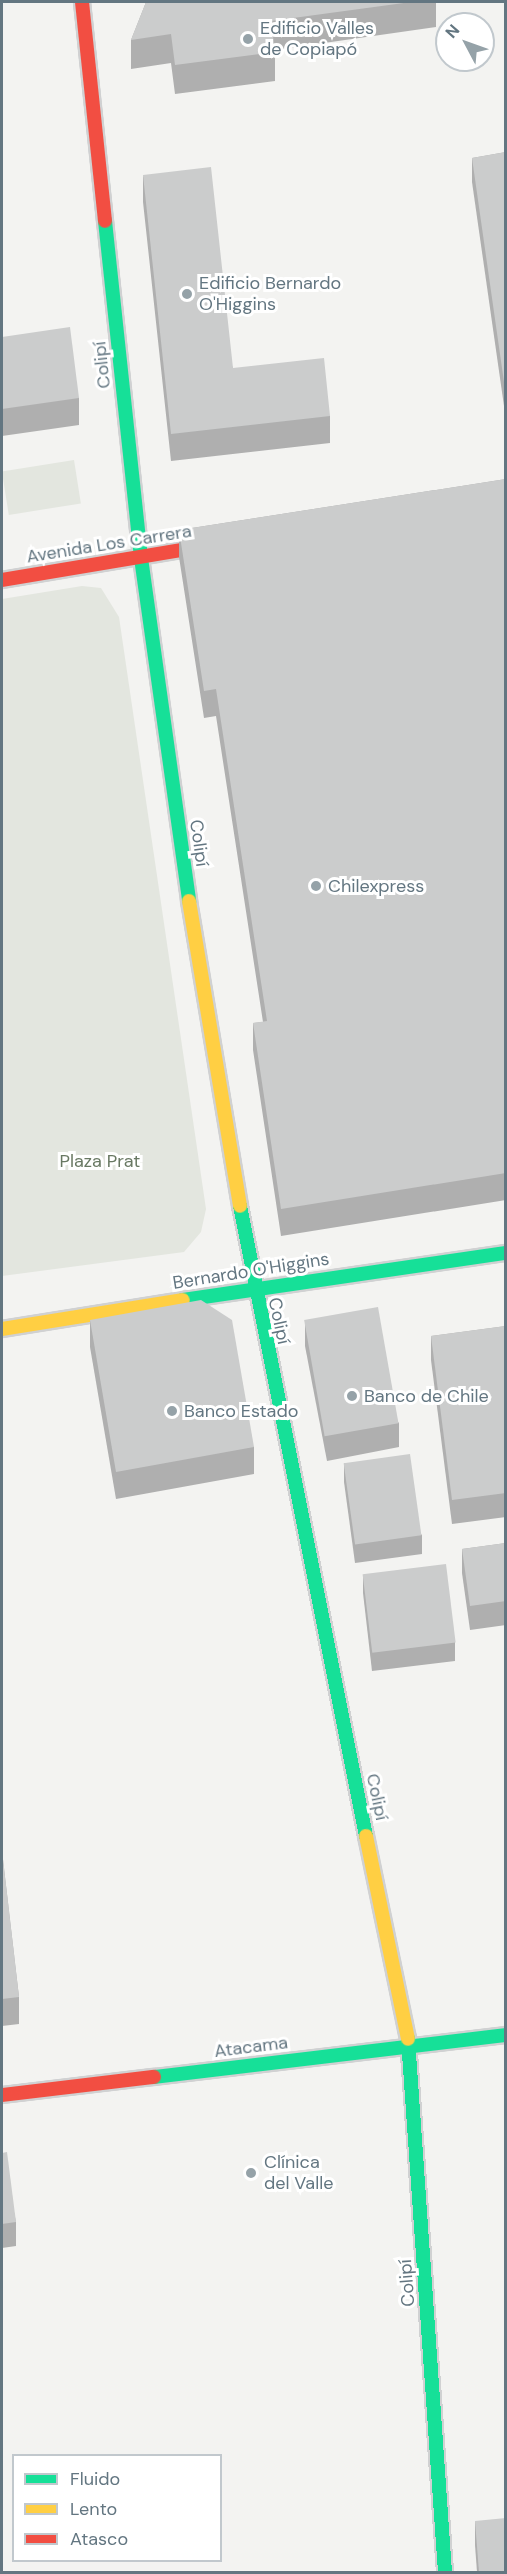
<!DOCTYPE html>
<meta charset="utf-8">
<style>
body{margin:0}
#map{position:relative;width:507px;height:2574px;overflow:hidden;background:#f3f3f1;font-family:"DM Sans",sans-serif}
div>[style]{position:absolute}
.green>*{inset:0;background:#e3e6df;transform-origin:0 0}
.roads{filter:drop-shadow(2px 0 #d0d1d2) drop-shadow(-2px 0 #d0d1d2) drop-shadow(0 2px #d0d1d2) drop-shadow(0 -2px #d0d1d2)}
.fast>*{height:14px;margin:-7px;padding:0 7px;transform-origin:7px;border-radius:7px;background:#16e098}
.slow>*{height:14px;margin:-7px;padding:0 7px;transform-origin:7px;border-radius:7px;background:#ffcf43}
.jam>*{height:14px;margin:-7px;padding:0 7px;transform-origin:7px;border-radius:7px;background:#f24e42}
.wall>*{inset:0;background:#afafaf}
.building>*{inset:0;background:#cbcccc;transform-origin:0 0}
.dots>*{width:16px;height:16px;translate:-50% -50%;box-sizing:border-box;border:3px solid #fff;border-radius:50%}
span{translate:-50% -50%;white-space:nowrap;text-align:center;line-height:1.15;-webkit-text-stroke:6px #fff;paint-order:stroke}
.poi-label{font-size:18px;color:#637681}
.left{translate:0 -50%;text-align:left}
.street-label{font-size:18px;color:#637681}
.park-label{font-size:18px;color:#687862}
.frame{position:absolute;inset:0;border:3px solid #637681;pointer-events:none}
.legend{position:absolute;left:12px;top:2454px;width:210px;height:108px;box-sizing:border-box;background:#fff;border:2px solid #c1c8cd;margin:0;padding:8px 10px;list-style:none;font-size:18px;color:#637681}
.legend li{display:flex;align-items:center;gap:12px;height:30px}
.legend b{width:30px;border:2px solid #c1c8cd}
.north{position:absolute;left:435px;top:12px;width:60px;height:60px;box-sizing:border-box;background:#fff;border:2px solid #c1c8cd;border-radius:50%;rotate:311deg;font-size:16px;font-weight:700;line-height:24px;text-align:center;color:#637681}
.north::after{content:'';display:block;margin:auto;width:21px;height:27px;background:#95a2a8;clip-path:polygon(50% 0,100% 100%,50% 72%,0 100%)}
</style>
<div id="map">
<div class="green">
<div style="left:74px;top:460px;width:44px;height:73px;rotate:81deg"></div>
<div style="clip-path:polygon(82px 586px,101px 588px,119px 617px,206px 1209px,201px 1232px,184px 1252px,2px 1276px,2px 599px)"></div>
</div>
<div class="roads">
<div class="fast">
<div style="left:105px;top:221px;width:339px;rotate:83.9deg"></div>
<div style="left:141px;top:558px;width:346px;rotate:82deg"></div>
<div style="left:240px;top:1206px;width:642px;rotate:78.69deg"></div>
<div style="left:183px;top:1300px;width:326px;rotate:-8.3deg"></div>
<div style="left:408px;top:2039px;width:534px;rotate:86.03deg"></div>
<div style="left:154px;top:2077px;width:354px;rotate:-6.8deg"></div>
</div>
<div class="slow">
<div style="left:189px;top:901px;width:309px;rotate:80.5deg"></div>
<div style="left:2px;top:1329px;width:183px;rotate:-9.1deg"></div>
<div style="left:366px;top:1836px;width:207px;rotate:78.3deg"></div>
</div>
<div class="jam">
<div style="left:82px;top:2px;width:220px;rotate:84deg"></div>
<div style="left:2px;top:580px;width:224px;rotate:-9.5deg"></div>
<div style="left:2px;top:2095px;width:153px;rotate:-6.8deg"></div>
</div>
</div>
<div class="wall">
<div style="clip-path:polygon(146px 2px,436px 2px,436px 27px,275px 50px,275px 81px,175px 94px,171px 63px,131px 69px,131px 40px)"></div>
<div style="clip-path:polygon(506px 152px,506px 405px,504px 406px,472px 182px,472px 158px)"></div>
<div style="clip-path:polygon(143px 175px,233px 368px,330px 416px,330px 443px,171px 461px,143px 202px)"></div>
<div style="clip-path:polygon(2px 337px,79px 398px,79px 425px,2px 436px)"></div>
<div style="clip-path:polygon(506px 479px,506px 1200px,281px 1236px,253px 1050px,253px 1023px,263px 1022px,216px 716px,204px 718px,179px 557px,179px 530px)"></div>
<div style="clip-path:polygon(90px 1320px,254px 1447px,254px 1474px,116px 1499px,90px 1347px)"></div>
<div style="clip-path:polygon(305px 1322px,399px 1423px,399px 1447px,327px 1461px,305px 1346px)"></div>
<div style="clip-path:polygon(506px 1326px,506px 1517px,452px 1524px,431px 1360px,431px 1336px)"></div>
<div style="clip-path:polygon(344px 1463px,422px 1535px,422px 1554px,355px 1563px,344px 1482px)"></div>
<div style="clip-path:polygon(506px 1543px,506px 1625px,470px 1630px,462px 1573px,462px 1549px)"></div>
<div style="clip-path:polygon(363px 1575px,455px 1642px,455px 1661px,372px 1671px,363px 1593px)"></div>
<div style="clip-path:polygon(2px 1851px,19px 1997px,19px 2024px,2px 2026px)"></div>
<div style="clip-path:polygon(2px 2153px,16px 2222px,16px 2246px,2px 2248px)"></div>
<div style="clip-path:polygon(475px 2521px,506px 2572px,477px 2572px,475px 2545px)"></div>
</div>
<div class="building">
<div style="clip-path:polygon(146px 2px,411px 2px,271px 21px,275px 52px,175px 65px,171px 34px,131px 40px)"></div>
<div style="clip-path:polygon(506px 152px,506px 381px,504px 382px,472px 158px)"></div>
<div style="clip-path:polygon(211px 167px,233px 368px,324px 358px,330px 416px,171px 434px,143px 175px)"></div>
<div style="clip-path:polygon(70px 327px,79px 398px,2px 409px,2px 337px)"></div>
<div style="clip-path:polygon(506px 479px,506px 1173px,281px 1209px,253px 1023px,267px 1021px,216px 689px,204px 691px,179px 530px)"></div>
<div style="clip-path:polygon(201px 1300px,232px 1320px,254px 1447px,116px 1472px,90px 1320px)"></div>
<div style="left:378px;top:1307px;width:118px;height:75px;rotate:80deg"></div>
<div style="clip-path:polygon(506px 1326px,506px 1493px,452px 1500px,431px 1336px)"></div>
<div style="left:410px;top:1454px;width:82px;height:67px;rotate:82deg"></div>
<div style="clip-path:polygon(506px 1543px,506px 1601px,470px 1606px,462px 1549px)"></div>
<div style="left:446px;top:1564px;width:79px;height:84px;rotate:83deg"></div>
<div style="clip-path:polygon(2px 1851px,19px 1997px,2px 1999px)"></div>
<div style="clip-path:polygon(7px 2152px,16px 2222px,2px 2224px,2px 2153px)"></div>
<div style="clip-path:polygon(506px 2518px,506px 2572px,479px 2572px,475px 2521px)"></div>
</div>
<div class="dots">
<div style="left:248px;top:39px;background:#95a2a8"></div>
<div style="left:187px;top:294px;background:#95a2a8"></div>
<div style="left:316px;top:886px;background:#95a2a8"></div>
<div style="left:352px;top:1396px;background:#95a2a8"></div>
<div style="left:172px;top:1411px;background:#95a2a8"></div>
<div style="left:251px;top:2173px;background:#95a2a8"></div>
</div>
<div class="poi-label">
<span class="left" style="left:260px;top:39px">Edificio Valles<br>de Copiapó</span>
<span class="left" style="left:199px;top:294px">Edificio Bernardo<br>O'Higgins</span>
<span class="left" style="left:328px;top:886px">Chilexpress</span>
<span class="left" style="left:364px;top:1396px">Banco de Chile</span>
<span class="left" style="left:184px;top:1411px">Banco Estado</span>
<span class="left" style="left:264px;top:2173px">Clínica<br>del Valle</span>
</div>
<div class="street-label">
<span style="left:102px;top:365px;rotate:-96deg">Colipí</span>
<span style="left:109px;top:544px;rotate:-9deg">Avenida Los Carrera</span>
<span style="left:199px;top:843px;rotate:82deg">Colipí</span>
<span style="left:251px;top:1271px;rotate:-9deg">Bernardo O'Higgins</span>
<span style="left:279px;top:1321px;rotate:78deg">Colipí</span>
<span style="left:377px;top:1797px;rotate:78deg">Colipí</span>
<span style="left:251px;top:2047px;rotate:-7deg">Atacama</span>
<span style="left:407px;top:2283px;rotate:-94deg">Colipí</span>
</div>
<div class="park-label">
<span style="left:100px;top:1161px">Plaza Prat</span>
</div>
<div class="frame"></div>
<ul class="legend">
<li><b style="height:8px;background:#16e098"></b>Fluido</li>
<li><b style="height:8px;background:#ffcf43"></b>Lento</li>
<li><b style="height:8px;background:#f24e42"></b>Atasco</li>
</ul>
<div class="north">N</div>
</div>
